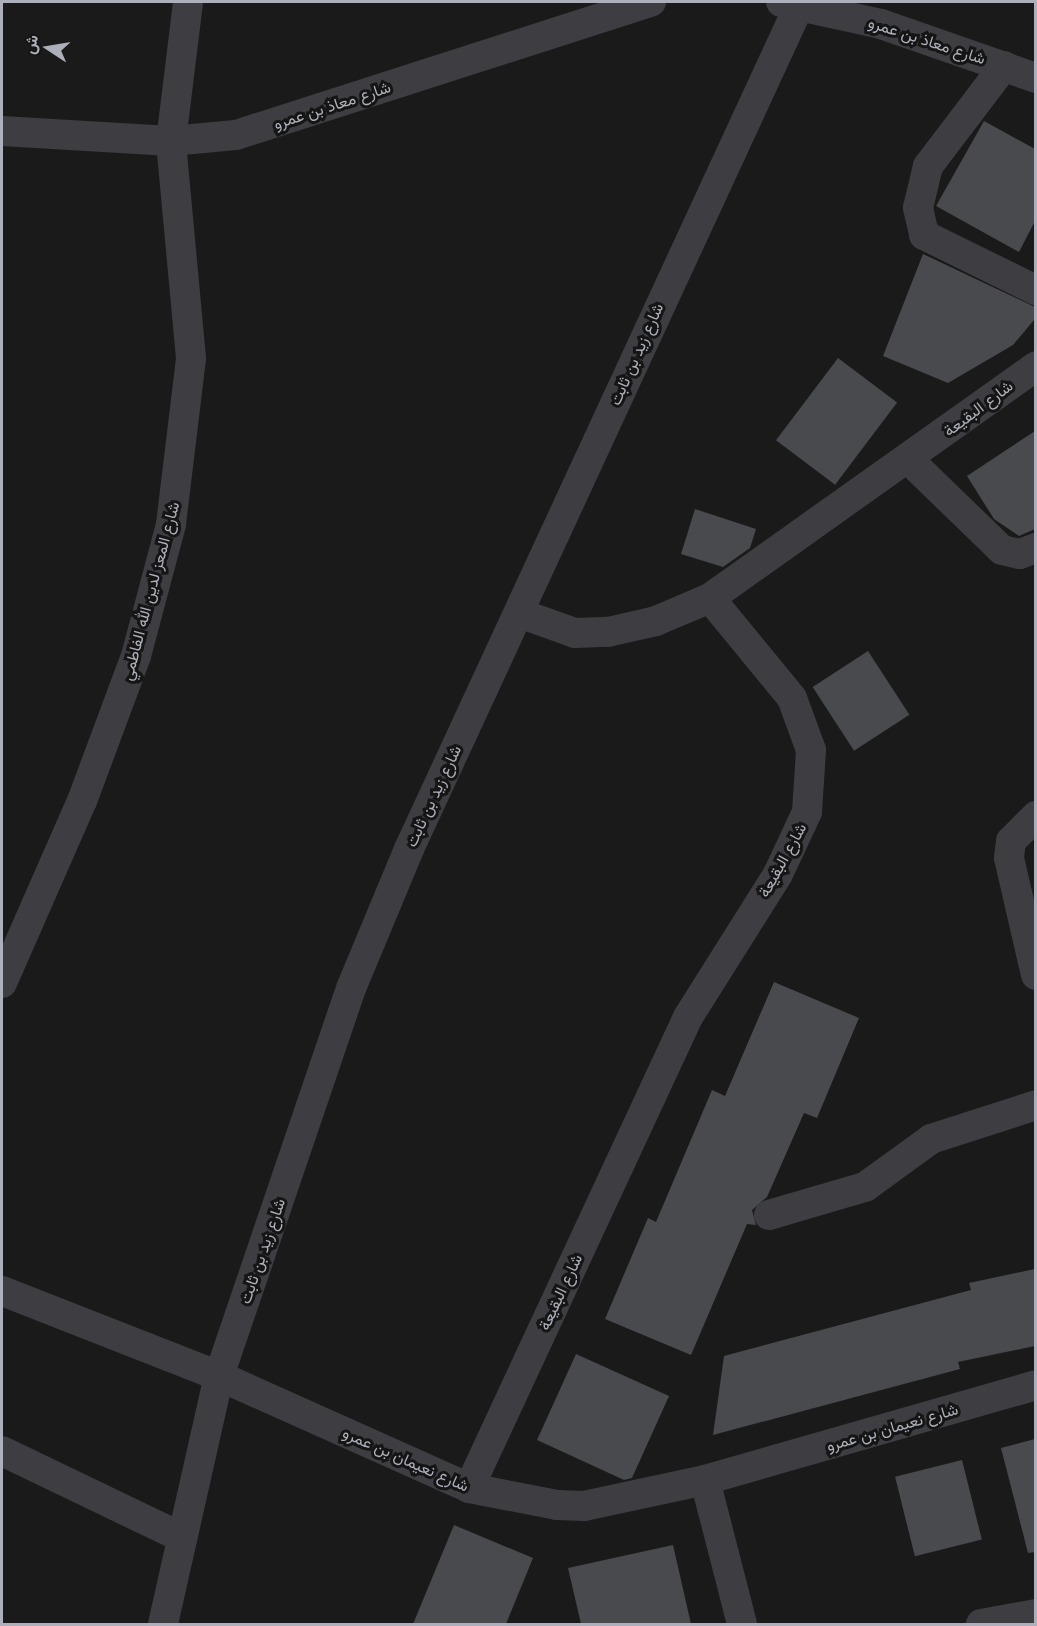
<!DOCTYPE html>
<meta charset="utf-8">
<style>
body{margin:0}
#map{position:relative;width:1037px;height:1626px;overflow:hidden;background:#1a1a1b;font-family:Inter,Vazirmatn,sans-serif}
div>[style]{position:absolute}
.building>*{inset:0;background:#494a4e;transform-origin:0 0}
.minor>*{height:30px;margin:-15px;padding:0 15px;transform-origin:15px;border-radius:15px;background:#3d3d42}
span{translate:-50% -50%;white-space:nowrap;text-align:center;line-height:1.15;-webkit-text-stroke:6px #151516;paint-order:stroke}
.street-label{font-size:16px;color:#adb0ba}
.frame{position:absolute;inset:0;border:3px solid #adb0ba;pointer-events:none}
.north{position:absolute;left:18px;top:18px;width:60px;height:60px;-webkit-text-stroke:4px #151516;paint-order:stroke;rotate:282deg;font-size:16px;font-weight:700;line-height:24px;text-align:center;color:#adb0ba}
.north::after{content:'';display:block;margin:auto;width:21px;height:27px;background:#adb0ba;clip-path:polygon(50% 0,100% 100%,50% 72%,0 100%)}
</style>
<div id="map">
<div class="building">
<div style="clip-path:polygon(984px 121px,1035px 149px,1035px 221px,1019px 252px,936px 206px)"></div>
<div style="clip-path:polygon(923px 254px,1035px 307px,1034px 320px,1013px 345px,948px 383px,883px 356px)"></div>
<div style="left:838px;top:358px;width:74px;height:103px;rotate:37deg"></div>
<div style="clip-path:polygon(1035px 431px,1035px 529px,1019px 536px,994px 519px,967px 476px)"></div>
<div style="clip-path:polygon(695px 509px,756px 529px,750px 548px,723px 567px,681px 554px)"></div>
<div style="left:868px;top:651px;width:76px;height:66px;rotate:57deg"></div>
<div style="clip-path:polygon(774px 982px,859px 1018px,817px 1118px,804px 1113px,767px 1197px,752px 1210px,756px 1225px,747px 1224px,691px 1355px,605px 1319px,648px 1218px,656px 1222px,712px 1090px,725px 1096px)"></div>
<div style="clip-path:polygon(1035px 1269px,1035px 1346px,958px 1362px,960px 1369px,713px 1435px,724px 1356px,971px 1290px,969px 1283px)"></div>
<div style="clip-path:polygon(576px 1354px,669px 1396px,632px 1478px,624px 1480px,537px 1440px)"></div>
<div style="clip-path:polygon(1035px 1439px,1035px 1552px,1028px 1553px,1001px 1448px)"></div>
<div style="left:962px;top:1460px;width:82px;height:69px;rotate:76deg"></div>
<div style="clip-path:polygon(454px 1525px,533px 1558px,506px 1624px,413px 1624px)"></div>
<div style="clip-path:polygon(673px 1545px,691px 1624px,581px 1624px,568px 1568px)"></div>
</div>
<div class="minor">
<div style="left:781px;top:2px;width:102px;rotate:12.4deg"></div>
<div style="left:881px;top:24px;width:164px;rotate:19.2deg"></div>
<div style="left:1004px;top:66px;width:126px;rotate:127.2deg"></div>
<div style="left:928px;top:166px;width:43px;rotate:103.4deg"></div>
<div style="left:918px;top:208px;width:28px;rotate:77deg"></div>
<div style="left:924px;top:235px;width:125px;rotate:26.2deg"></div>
<div style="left:2px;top:131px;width:169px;rotate:3.4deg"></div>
<div style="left:171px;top:141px;width:65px;rotate:-5.3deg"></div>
<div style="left:236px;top:135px;width:436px;rotate:-17.8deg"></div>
<div style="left:909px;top:460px;width:129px;rotate:44.1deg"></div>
<div style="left:1002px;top:550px;width:18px;rotate:13deg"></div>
<div style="left:1020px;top:554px;width:17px;rotate:-21deg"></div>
<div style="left:519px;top:613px;width:59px;rotate:19.7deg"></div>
<div style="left:575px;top:633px;width:33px;rotate:-2deg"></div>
<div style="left:608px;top:632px;width:49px;rotate:-12.9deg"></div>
<div style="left:656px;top:621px;width:59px;rotate:-23.1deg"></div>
<div style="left:1036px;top:816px;width:35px;rotate:135deg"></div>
<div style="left:1011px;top:841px;width:17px;rotate:97deg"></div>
<div style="left:1009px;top:858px;width:120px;rotate:77deg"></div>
<div style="left:2px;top:983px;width:199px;rotate:-66.3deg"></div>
<div style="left:82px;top:801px;width:155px;rotate:-69.6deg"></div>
<div style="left:136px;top:656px;width:137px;rotate:-75.1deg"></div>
<div style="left:171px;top:524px;width:167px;rotate:-83.1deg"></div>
<div style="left:191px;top:358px;width:218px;rotate:-95.3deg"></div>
<div style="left:171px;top:141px;width:140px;rotate:-83deg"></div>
<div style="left:769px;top:1215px;width:100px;rotate:-16.3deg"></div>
<div style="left:865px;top:1187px;width:82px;rotate:-36deg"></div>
<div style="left:931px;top:1139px;width:110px;rotate:-17.9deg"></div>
<div style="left:2px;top:1291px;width:233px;rotate:21.4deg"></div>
<div style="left:219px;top:1376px;width:274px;rotate:24.1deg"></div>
<div style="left:469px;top:1488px;width:90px;rotate:10.9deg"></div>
<div style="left:557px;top:1505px;width:27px;rotate:2deg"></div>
<div style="left:584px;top:1506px;width:124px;rotate:-12.1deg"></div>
<div style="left:705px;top:1480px;width:344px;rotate:-16deg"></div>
<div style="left:2px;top:1451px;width:199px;rotate:25.7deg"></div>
<div style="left:705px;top:1480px;width:149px;rotate:75.6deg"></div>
<div style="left:469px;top:1488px;width:519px;rotate:-65.06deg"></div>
<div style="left:688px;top:1017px;width:169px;rotate:-57.8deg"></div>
<div style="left:778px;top:874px;width:68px;rotate:-64.9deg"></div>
<div style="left:807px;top:812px;width:62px;rotate:-86.3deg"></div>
<div style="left:811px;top:750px;width:55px;rotate:-110.1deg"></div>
<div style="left:792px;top:698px;width:129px;rotate:-129.4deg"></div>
<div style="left:710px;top:598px;width:400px;rotate:-35.4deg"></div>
<div style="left:163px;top:1624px;width:254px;rotate:-77.3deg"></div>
<div style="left:219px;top:1376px;width:412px;rotate:-71.2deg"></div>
<div style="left:352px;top:986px;width:148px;rotate:-67.4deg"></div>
<div style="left:409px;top:849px;width:931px;rotate:-65.17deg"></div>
<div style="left:981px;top:1624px;width:56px;rotate:-10.3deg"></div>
</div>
<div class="street-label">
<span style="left:927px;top:40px;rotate:18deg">شارع معاذ بن عمرو</span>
<span style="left:332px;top:105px;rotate:-18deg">شارع معاذ بن عمرو</span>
<span style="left:636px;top:354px;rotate:-66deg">شارع زيد بن ثابت</span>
<span style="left:978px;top:408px;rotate:-37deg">شارع البقيعة</span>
<span style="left:150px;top:591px;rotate:-75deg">شارع المعز لدين الله الفاطمي</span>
<span style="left:433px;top:796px;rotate:-65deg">شارع زيد بن ثابت</span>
<span style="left:782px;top:860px;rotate:-61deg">شارع البقيعة</span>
<span style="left:262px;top:1251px;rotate:-71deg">شارع زيد بن ثابت</span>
<span style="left:560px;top:1292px;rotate:-65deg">شارع البقيعة</span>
<span style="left:892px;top:1427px;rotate:-16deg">شارع نعيمان بن عمرو</span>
<span style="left:406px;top:1459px;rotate:24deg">شارع نعيمان بن عمرو</span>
</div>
<div class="frame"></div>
<div class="north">ش</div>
</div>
